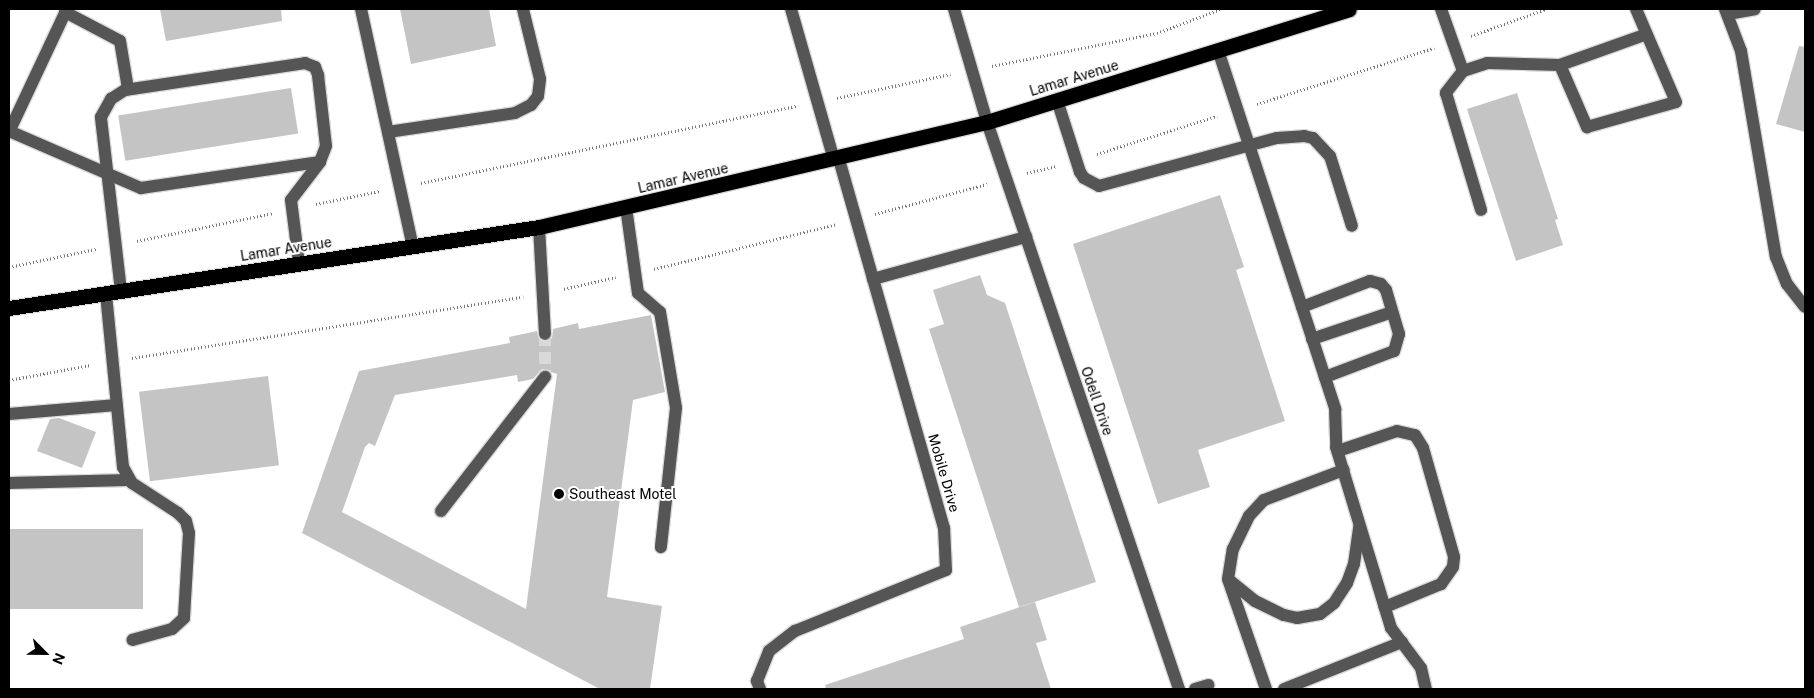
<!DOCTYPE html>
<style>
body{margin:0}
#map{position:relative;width:1814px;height:698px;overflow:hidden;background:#fff;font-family:"Public Sans",sans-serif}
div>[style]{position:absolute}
.building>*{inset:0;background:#c4c4c4;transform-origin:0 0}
.minor-tunnel>*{height:12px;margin-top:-6px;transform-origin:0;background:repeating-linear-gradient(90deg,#d9d9d9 0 12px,transparent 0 18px)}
.path>*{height:3px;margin-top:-1.5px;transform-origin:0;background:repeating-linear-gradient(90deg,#777 0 1px,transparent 0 3.5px)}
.roads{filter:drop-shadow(1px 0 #dbdbdb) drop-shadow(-1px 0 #dbdbdb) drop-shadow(0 1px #dbdbdb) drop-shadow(0 -1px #dbdbdb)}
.minor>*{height:12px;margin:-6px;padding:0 6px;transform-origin:6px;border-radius:6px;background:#555}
.highway>*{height:15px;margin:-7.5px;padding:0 7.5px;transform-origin:7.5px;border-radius:7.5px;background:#000}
.dots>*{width:14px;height:14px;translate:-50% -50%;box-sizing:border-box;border:2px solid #fff;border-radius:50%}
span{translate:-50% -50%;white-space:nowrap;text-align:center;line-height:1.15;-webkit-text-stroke:4px #fff;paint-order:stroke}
.street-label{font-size:14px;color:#000}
.poi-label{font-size:14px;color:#000}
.left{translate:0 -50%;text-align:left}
.frame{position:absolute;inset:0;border:10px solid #000;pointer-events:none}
.north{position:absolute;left:20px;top:628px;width:50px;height:50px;-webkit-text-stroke:4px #fff;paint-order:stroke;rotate:113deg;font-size:14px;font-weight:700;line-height:20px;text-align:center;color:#000}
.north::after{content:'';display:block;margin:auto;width:18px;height:22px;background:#000;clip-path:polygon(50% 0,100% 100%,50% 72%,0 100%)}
</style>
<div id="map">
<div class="building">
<div style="clip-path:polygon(160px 9px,281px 9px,282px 21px,166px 41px)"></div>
<div style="clip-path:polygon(400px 9px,489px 9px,496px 46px,411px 64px)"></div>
<div style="clip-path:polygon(1799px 46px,1805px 47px,1805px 132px,1776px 124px)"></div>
<div style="left:291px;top:88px;width:46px;height:175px;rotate:81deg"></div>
<div style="clip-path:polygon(1517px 93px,1558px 219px,1555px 220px,1563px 245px,1516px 261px,1467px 109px)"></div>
<div style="clip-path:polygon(1220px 195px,1244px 267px,1236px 270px,1285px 421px,1198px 450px,1210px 487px,1158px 504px,1073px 244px)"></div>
<div style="clip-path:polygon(980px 275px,987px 295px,1005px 303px,1096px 582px,1019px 607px,929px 329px,944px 324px,933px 290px)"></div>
<div style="clip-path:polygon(evenodd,651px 315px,665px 392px,633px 400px,607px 597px,662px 606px,650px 689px,600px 689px,302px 533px,359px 371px,510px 343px,509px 337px,537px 331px,539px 339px,546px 342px,552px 338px,553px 329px,578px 323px,579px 329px,651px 315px,542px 369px,557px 374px,526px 609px,342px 512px,365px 447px,369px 443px,375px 446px,395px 395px,517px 375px,518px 382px,533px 379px,542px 369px)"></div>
<div style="left:268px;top:376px;width:90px;height:130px;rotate:83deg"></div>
<div style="clip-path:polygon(59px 418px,96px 432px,82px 468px,37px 451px,50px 419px)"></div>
<div style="left:9px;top:529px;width:134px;height:80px"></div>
<div style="clip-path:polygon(1035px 602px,1047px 640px,1036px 643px,1051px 689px,826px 689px,825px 685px,964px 639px,960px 627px)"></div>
</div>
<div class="minor-tunnel">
<div style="left:545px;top:334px;width:43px;rotate:90deg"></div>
</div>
<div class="path">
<div style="left:1471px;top:36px;width:80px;rotate:-19.8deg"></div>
<div style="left:992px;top:66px;width:168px;rotate:-11.3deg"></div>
<div style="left:1157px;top:33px;width:68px;rotate:-20.6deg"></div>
<div style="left:837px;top:98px;width:116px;rotate:-11.9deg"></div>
<div style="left:1257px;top:104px;width:186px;rotate:-17.6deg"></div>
<div style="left:1097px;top:154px;width:126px;rotate:-17.6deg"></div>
<div style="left:1027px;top:173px;width:31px;rotate:-13deg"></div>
<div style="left:421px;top:183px;width:384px;rotate:-11.6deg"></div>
<div style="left:316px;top:204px;width:65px;rotate:-11.5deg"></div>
<div style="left:875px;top:214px;width:116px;rotate:-15deg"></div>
<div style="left:137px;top:241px;width:139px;rotate:-11.6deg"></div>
<div style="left:9px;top:267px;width:89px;rotate:-11.7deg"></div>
<div style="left:654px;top:269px;width:188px;rotate:-13.8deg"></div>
<div style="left:564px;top:289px;width:53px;rotate:-13deg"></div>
<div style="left:132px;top:358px;width:396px;rotate:-8.9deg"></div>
<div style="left:9px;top:380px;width:83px;rotate:-10.4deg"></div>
</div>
<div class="roads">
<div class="minor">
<div style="left:361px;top:9px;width:244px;rotate:77.7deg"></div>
<div style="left:791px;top:9px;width:157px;rotate:74.1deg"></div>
<div style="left:954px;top:9px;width:118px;rotate:73.7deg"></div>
<div style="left:987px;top:122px;width:599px;rotate:71.29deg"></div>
<div style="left:1441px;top:9px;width:66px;rotate:70.5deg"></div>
<div style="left:1463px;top:71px;width:28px;rotate:128deg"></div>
<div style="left:1446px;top:93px;width:122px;rotate:73.3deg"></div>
<div style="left:1725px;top:9px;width:45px;rotate:69.1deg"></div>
<div style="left:1741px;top:51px;width:209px;rotate:80.4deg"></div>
<div style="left:1776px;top:257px;width:29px;rotate:68deg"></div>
<div style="left:1787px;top:284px;width:29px;rotate:52deg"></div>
<div style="left:65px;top:12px;width:62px;rotate:27.8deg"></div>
<div style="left:120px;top:41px;width:49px;rotate:80.5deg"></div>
<div style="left:1728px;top:14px;width:27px;rotate:-10deg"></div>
<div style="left:1218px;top:50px;width:378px;rotate:71.9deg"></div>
<div style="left:1335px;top:409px;width:38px;rotate:88deg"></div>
<div style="left:1336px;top:447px;width:189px;rotate:73.1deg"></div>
<div style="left:1391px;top:628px;width:50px;rotate:53.1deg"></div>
<div style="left:1421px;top:668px;width:22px;rotate:77deg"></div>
<div style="left:1560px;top:65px;width:68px;rotate:66.5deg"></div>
<div style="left:1587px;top:127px;width:92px;rotate:-15.7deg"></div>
<div style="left:1676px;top:102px;width:101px;rotate:-113.3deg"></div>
<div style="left:1463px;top:71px;width:25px;rotate:-18deg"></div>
<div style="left:1487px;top:63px;width:73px;rotate:1.6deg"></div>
<div style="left:1560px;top:65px;width:92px;rotate:-19.6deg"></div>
<div style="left:1057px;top:100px;width:76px;rotate:72.3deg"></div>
<div style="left:1080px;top:172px;width:7px;rotate:56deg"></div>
<div style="left:1084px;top:178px;width:17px;rotate:28deg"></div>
<div style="left:1099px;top:186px;width:184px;rotate:-15.1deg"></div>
<div style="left:1277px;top:138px;width:27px;rotate:-4deg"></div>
<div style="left:1304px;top:136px;width:9px;rotate:13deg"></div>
<div style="left:1313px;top:138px;width:25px;rotate:47deg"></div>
<div style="left:1330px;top:156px;width:73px;rotate:72.6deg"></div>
<div style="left:9px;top:131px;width:144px;rotate:23.4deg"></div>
<div style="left:141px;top:188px;width:181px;rotate:-8.3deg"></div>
<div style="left:9px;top:132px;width:136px;rotate:-64.8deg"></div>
<div style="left:388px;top:132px;width:128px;rotate:-8.5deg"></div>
<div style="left:515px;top:113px;width:18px;rotate:-27deg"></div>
<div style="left:531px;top:105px;width:11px;rotate:-52deg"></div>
<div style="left:538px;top:96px;width:17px;rotate:-83deg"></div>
<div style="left:540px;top:79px;width:72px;rotate:-103.7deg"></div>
<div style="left:626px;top:207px;width:87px;rotate:82.1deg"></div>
<div style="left:638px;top:293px;width:29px;rotate:41deg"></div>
<div style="left:660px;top:312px;width:97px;rotate:80.5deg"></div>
<div style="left:676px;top:408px;width:140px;rotate:96.2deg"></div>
<div style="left:539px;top:227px;width:107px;rotate:86.8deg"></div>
<div style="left:873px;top:279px;width:159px;rotate:-15.4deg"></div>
<div style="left:121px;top:291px;width:175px;rotate:-96.6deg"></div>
<div style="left:101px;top:117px;width:21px;rotate:-61deg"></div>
<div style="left:111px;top:99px;width:17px;rotate:-33deg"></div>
<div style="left:125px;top:90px;width:182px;rotate:-8.5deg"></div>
<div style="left:305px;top:63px;width:11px;rotate:22deg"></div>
<div style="left:315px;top:67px;width:9px;rotate:69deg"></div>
<div style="left:318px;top:75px;width:71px;rotate:83.6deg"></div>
<div style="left:326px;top:146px;width:17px;rotate:111deg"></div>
<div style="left:320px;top:162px;width:48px;rotate:127.3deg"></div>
<div style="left:291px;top:200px;width:64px;rotate:82.8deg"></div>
<div style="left:106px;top:294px;width:174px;rotate:84.4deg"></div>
<div style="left:123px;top:467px;width:18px;rotate:61deg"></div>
<div style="left:132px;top:483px;width:55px;rotate:33.1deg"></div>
<div style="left:178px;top:513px;width:11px;rotate:45deg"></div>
<div style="left:186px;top:521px;width:12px;rotate:76deg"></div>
<div style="left:189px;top:533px;width:85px;rotate:93.4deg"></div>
<div style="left:184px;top:618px;width:16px;rotate:137deg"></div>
<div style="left:172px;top:629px;width:41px;rotate:164.6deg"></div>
<div style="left:1302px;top:307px;width:73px;rotate:-20.9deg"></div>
<div style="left:1370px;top:281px;width:11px;rotate:15deg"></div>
<div style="left:1381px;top:284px;width:8px;rotate:50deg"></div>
<div style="left:1386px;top:290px;width:46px;rotate:73.5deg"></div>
<div style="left:1399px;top:334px;width:18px;rotate:106deg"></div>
<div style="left:1394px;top:351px;width:74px;rotate:159.4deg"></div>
<div style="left:1312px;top:339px;width:84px;rotate:-18.6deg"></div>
<div style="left:9px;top:414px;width:108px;rotate:-4.8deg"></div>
<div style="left:1338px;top:451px;width:62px;rotate:-18.7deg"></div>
<div style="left:1397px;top:431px;width:18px;rotate:13deg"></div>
<div style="left:1415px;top:435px;width:15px;rotate:58deg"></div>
<div style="left:1423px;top:448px;width:113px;rotate:74.1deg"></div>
<div style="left:1454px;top:557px;width:10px;rotate:96deg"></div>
<div style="left:1453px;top:567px;width:21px;rotate:125deg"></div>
<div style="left:1441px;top:584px;width:61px;rotate:157.7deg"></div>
<div style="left:9px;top:483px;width:120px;rotate:-1.4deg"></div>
<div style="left:441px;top:511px;width:170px;rotate:-52.2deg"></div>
<div style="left:1229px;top:580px;width:33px;rotate:39deg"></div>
<div style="left:1255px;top:601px;width:32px;rotate:26deg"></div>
<div style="left:1284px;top:615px;width:13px;rotate:13deg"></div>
<div style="left:1297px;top:618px;width:23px;rotate:-10deg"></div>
<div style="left:1320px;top:614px;width:18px;rotate:-38deg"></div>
<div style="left:1334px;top:603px;width:24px;rotate:-57deg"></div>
<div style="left:1347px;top:583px;width:20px;rotate:-70deg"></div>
<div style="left:1354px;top:564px;width:37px;rotate:-82deg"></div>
<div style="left:760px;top:689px;width:9px;rotate:-111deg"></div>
<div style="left:757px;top:681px;width:32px;rotate:-68deg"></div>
<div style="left:769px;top:651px;width:33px;rotate:-38deg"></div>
<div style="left:795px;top:631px;width:163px;rotate:-22deg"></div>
<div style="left:946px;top:570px;width:42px;rotate:-92.7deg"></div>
<div style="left:944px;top:528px;width:384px;rotate:-105.9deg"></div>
<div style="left:1195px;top:689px;width:14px;rotate:-17deg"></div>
<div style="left:1266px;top:689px;width:116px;rotate:-109.1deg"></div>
<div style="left:1228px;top:579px;width:30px;rotate:-81deg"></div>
<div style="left:1233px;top:549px;width:37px;rotate:-64deg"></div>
<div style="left:1249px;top:516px;width:22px;rotate:-47deg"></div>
<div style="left:1264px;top:500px;width:85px;rotate:-20.6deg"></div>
<div style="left:1284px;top:689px;width:127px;rotate:-21.7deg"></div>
</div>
<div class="highway">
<div style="left:9px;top:308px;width:536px;rotate:-8.69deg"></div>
<div style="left:539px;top:227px;width:460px;rotate:-13.2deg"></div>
<div style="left:987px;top:122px;width:379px;rotate:-17.3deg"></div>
</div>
</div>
<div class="dots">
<div style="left:559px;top:494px;background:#000"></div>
</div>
<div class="street-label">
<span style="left:1074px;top:78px;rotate:-17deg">Lamar Avenue</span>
<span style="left:683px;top:178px;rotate:-13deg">Lamar Avenue</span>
<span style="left:286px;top:249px;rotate:-9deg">Lamar Avenue</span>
<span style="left:1097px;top:401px;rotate:71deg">Odell Drive</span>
<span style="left:944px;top:473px;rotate:74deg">Mobile Drive</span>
</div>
<div class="poi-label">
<span class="left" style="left:569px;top:494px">Southeast Motel</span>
</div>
<div class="frame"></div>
<div class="north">N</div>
</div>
